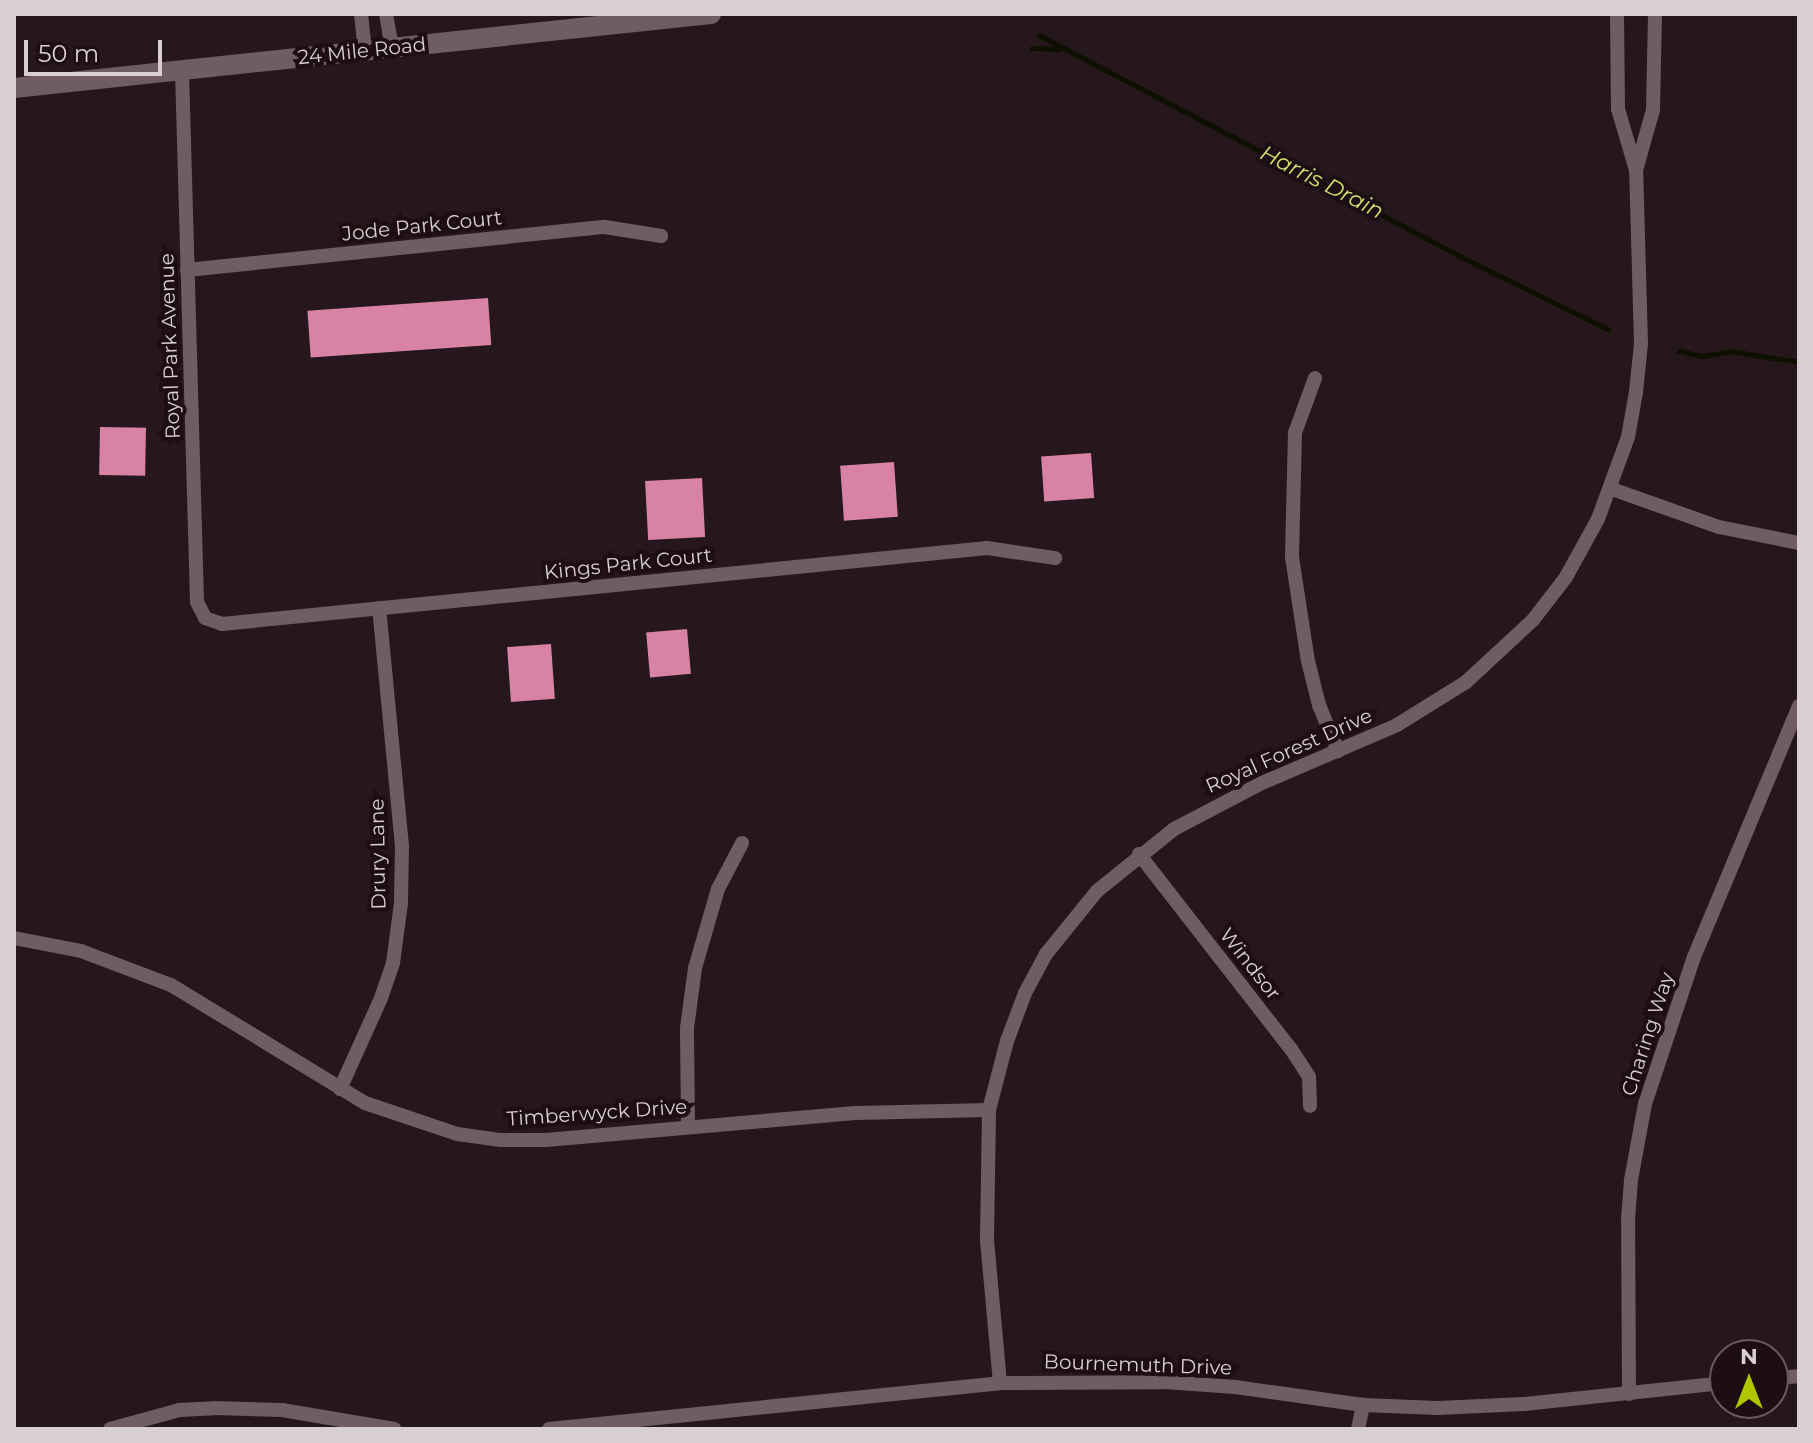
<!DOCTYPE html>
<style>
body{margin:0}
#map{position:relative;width:1813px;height:1443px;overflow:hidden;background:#26171d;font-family:Montserrat,sans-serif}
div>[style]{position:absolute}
.stream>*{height:5px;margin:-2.5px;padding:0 2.5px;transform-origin:2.5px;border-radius:2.5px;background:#0d1000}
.building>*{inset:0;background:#d883a6;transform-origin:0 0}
.street>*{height:14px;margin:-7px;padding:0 7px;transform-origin:7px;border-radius:7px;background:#6f5d63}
.secondary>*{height:20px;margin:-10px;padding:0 10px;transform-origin:10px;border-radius:10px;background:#6f5d63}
span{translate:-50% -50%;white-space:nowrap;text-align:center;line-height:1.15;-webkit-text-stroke:8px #1c0e14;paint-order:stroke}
.street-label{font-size:20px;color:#d9ced2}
.water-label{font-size:22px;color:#d0e26e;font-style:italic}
.frame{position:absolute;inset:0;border:16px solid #d9ced2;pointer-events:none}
.north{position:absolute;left:1709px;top:1339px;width:80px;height:80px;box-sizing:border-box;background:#1c0e14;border:2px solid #685b60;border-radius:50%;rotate:0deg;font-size:22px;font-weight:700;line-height:32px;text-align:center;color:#d9ced2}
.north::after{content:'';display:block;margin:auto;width:28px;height:36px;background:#b1c500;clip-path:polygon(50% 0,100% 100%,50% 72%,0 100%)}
.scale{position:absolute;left:24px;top:40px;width:138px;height:36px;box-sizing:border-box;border:4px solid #d9ced2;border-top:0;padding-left:10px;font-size:24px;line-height:28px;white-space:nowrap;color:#d9ced2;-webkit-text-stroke:6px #1c0e14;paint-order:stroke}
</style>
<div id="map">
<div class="stream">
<div style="left:1039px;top:35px;width:477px;rotate:27.7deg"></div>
<div style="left:1461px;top:257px;width:164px;rotate:26.1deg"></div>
<div style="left:1032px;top:48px;width:27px;rotate:2deg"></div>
<div style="left:1679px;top:351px;width:25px;rotate:12deg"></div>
<div style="left:1703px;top:356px;width:28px;rotate:-10deg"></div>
<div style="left:1731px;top:351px;width:69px;rotate:9.2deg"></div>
</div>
<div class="building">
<div style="left:488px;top:298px;width:47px;height:181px;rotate:86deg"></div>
<div style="left:100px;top:427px;width:46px;height:48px;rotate:1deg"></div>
<div style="left:1091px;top:453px;width:45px;height:50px;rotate:86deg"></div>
<div style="left:894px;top:462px;width:55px;height:54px;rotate:86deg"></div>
<div style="left:702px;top:478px;width:59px;height:57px;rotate:87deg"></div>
<div style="left:687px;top:629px;width:45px;height:41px;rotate:85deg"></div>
<div style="left:551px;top:644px;width:55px;height:44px;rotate:86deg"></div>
</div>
<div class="street">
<div style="left:361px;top:14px;width:37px;rotate:84deg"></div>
<div style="left:386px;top:14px;width:35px;rotate:80deg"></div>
<div style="left:1617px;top:14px;width:95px;rotate:89.4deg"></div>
<div style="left:1618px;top:109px;width:64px;rotate:73.6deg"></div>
<div style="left:182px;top:71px;width:531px;rotate:88.38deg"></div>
<div style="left:197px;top:602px;width:18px;rotate:63deg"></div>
<div style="left:205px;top:618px;width:18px;rotate:19deg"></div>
<div style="left:222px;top:624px;width:769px;rotate:-5.67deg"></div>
<div style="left:987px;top:548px;width:69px;rotate:8.4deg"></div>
<div style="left:187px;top:270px;width:420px;rotate:-5.9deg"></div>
<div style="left:605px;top:227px;width:57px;rotate:9.1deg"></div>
<div style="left:1315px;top:378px;width:59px;rotate:110deg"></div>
<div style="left:1295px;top:433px;width:124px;rotate:91.4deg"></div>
<div style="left:1292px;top:557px;width:105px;rotate:81.3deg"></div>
<div style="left:1308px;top:661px;width:45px;rotate:76deg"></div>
<div style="left:1319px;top:705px;width:50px;rotate:67.6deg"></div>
<div style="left:1612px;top:489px;width:114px;rotate:19.6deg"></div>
<div style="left:1719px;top:527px;width:82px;rotate:11.3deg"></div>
<div style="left:1139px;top:854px;width:247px;rotate:52.1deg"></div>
<div style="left:1291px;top:1049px;width:33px;rotate:57deg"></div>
<div style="left:1309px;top:1077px;width:29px;rotate:88deg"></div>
<div style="left:14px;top:938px;width:68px;rotate:11deg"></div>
<div style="left:81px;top:951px;width:96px;rotate:20.7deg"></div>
<div style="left:171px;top:985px;width:227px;rotate:31.3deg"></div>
<div style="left:365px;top:1103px;width:97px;rotate:18.6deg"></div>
<div style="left:457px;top:1134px;width:43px;rotate:7.9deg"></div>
<div style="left:500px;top:1140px;width:46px"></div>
<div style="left:546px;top:1140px;width:310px;rotate:-5deg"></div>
<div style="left:855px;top:1113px;width:134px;rotate:-1.3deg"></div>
<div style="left:340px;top:1089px;width:100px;rotate:-65.7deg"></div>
<div style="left:381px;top:998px;width:37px;rotate:-71deg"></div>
<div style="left:393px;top:963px;width:61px;rotate:-82.4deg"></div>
<div style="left:401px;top:903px;width:57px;rotate:-89deg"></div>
<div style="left:402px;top:846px;width:239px;rotate:-95.5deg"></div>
<div style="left:688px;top:1126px;width:98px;rotate:-90.6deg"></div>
<div style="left:687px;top:1028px;width:61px;rotate:-82.4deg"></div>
<div style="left:695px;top:968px;width:82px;rotate:-73.8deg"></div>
<div style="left:718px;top:889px;width:52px;rotate:-62.4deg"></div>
<div style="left:1773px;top:1378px;width:26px;rotate:-4deg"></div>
<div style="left:1000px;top:1383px;width:145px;rotate:-95.2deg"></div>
<div style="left:987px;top:1239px;width:129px;rotate:-89.1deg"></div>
<div style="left:989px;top:1110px;width:71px;rotate:-75.4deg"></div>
<div style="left:1007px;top:1041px;width:51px;rotate:-69.4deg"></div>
<div style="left:1025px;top:993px;width:44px;rotate:-61.7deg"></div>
<div style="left:1046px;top:954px;width:81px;rotate:-51deg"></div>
<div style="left:1097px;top:891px;width:99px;rotate:-38.8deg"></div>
<div style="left:1174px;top:829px;width:99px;rotate:-27.6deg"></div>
<div style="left:1262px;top:783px;width:147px;rotate:-23.2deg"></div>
<div style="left:1397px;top:725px;width:81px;rotate:-31.9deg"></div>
<div style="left:1466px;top:682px;width:91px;rotate:-42.8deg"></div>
<div style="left:1533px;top:620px;width:54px;rotate:-52.5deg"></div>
<div style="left:1566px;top:577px;width:66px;rotate:-61.1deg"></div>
<div style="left:1598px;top:519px;width:87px;rotate:-69.9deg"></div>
<div style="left:1628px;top:437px;width:46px;rotate:-79.9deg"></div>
<div style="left:1636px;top:392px;width:48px;rotate:-84.1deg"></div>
<div style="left:1641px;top:344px;width:174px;rotate:-91.6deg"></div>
<div style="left:1636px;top:170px;width:62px;rotate:-74.2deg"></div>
<div style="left:1653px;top:110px;width:96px;rotate:-88.8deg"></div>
<div style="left:1629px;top:1394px;width:174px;rotate:-90.3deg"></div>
<div style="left:1628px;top:1220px;width:40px;rotate:-85.7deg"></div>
<div style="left:1631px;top:1180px;width:77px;rotate:-79.6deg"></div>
<div style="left:1645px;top:1104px;width:155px;rotate:-71.6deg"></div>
<div style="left:1694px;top:957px;width:272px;rotate:-67.3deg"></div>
<div style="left:110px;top:1429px;width:72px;rotate:-15.4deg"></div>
<div style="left:179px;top:1410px;width:35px;rotate:-3deg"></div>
<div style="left:214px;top:1408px;width:68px;rotate:1.7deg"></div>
<div style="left:282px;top:1410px;width:114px;rotate:9.6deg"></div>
<div style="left:549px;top:1429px;width:453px;rotate:-5.8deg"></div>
<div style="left:1000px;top:1383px;width:165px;rotate:-0.3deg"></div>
<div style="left:1165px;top:1382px;width:70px;rotate:4.1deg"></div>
<div style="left:1235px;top:1387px;width:129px;rotate:8deg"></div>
<div style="left:1363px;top:1405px;width:75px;rotate:2.3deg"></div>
<div style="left:1438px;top:1408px;width:86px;rotate:-2.7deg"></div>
<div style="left:1524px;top:1404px;width:202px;rotate:-6deg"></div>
<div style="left:1358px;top:1429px;width:25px;rotate:-78deg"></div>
</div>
<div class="secondary">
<div style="left:14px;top:88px;width:701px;rotate:-6.06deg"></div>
</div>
<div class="street-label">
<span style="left:362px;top:51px;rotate:-6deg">24 Mile Road</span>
<span style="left:422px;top:226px;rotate:-6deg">Jode Park Court</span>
<span style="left:170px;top:346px;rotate:-92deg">Royal Park Avenue</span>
<span style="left:628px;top:564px;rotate:-6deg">Kings Park Court</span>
<span style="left:1289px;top:751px;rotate:-24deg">Royal Forest Drive</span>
<span style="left:378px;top:854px;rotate:-91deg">Drury Lane</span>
<span style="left:1250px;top:964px;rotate:52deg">Windsor</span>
<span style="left:1648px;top:1034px;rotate:-72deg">Charing Way</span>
<span style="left:597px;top:1113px;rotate:-4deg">Timberwyck Drive</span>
<span style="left:1138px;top:1365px;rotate:2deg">Bournemuth Drive</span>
</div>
<div class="water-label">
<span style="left:1322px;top:182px;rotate:27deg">Harris Drain</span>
</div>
<div class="frame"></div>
<div class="north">N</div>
<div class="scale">50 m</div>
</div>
